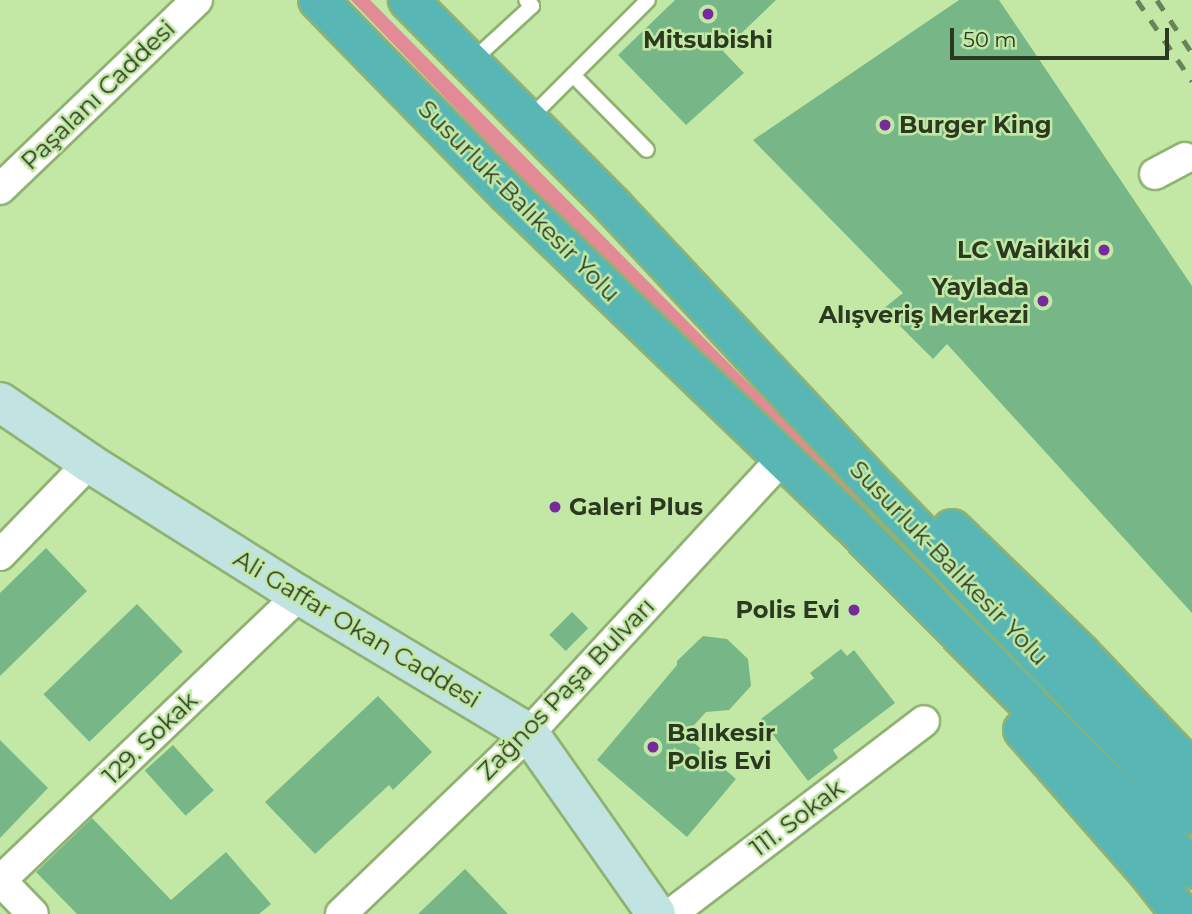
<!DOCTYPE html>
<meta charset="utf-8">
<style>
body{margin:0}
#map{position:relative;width:1192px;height:914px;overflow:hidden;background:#c3e8a6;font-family:Montserrat,sans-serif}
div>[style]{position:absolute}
.green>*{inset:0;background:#e28a95}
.building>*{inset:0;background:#76b687;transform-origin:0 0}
.roads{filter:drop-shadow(2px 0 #8fb272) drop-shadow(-2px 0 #8fb272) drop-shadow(0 2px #8fb272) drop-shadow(0 -2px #8fb272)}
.service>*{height:14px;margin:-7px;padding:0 7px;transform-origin:7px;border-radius:7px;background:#fff}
.minor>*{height:30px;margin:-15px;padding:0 15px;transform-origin:15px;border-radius:15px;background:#fff}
.secondary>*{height:38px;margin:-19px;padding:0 19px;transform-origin:19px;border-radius:19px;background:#c1e4e3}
.trunk>*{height:38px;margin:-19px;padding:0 19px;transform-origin:19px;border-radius:19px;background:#58b7b4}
.rail>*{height:5px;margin-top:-2.5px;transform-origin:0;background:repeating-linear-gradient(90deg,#6b8358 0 12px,transparent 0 24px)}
.dots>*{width:19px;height:19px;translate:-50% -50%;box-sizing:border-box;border:4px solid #c3e8a6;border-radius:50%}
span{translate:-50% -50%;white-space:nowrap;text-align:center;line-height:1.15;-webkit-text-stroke:5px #c3e8a6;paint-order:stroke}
.poi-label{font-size:24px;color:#2a391f;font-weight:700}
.left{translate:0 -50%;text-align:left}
.right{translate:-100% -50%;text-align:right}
.street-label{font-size:24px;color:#2a391f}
.scale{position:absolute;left:950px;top:28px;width:219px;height:32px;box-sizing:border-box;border:4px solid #2a391f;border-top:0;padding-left:9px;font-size:21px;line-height:24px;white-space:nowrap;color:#2a391f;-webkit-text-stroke:5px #c3e8a6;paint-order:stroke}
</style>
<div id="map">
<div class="green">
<div style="clip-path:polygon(351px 0,370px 0,377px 7px,784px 419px,936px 584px,546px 203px)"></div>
</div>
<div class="building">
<div style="clip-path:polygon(675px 0,776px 0,723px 51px,744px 73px,686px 125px,618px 55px)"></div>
<div style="clip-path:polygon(959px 0,999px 0,1192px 286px,1192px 613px,947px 344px,933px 359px,883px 309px,903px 293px,753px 140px)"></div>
<div style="clip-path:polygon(46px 548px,87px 591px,0 676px,0 593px)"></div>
<div style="left:137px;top:604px;width:66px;height:130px;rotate:46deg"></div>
<div style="left:572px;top:612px;width:23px;height:32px;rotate:45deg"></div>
<div style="clip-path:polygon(703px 636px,727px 639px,748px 659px,751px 686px,729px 710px,706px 712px,685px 735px,736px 779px,687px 837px,597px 760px,677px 665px,677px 661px)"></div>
<div style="clip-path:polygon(841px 649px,847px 656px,854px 650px,895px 703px,833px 750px,838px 758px,808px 781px,761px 719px,814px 678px,810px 673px)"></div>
<div style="clip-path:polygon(378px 696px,432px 752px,393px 790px,389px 785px,315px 854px,265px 802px)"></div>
<div style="clip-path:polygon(0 740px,48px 788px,0 838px)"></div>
<div style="left:173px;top:745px;width:61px;height:38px;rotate:48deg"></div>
<div style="clip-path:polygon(92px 818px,171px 900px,226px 852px,271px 904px,259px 914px,77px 914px,36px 872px)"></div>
<div style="clip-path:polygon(465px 869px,508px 914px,418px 914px)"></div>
</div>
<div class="roads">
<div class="service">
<div style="left:471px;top:62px;width:83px;rotate:-42.6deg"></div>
<div style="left:532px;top:6px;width:8px;rotate:-135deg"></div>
<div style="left:573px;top:75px;width:105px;rotate:45.4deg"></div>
<div style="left:529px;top:119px;width:168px;rotate:-45deg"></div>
</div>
<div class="minor">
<div style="left:1155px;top:174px;width:34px;rotate:-28deg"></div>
<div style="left:0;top:189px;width:273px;rotate:-43.8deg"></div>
<div style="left:0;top:555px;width:128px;rotate:-45.9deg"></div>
<div style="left:0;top:880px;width:47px;rotate:45.9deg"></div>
<div style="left:0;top:881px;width:414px;rotate:-43.7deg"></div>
<div style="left:341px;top:914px;width:261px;rotate:-43.9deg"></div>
<div style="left:529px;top:733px;width:374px;rotate:-47.3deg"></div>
<div style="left:671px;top:914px;width:318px;rotate:-37.3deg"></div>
</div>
<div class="secondary">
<div style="left:0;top:402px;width:108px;rotate:34.4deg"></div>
<div style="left:89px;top:463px;width:248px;rotate:32.2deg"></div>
<div style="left:299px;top:595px;width:268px;rotate:31deg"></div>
<div style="left:529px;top:733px;width:221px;rotate:54.9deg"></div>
</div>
<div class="trunk">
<div style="left:318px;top:0;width:270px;rotate:45.6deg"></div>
<div style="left:507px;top:193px;width:477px;rotate:43.9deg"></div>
<div style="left:851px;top:524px;width:485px;rotate:45.3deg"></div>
<div style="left:408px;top:0;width:292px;rotate:45.1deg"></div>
<div style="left:614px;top:207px;width:389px;rotate:46.9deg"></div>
<div style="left:880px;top:491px;width:450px;rotate:46.1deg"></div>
<div style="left:952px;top:529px;width:180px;rotate:44.1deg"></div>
<div style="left:1081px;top:654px;width:161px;rotate:46.5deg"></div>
<div style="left:1023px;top:730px;width:188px;rotate:48.7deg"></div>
<div style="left:1147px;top:871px;width:55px;rotate:51.7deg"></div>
</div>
</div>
<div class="rail">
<div style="left:1137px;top:0;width:98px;rotate:55.8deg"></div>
<div style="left:1157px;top:0;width:64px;rotate:56.6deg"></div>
</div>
<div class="dots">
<div style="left:708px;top:14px;background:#762a9c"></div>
<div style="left:885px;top:125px;background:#762a9c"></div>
<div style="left:1104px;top:250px;background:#762a9c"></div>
<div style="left:1043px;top:301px;background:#762a9c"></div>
<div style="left:555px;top:507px;background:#762a9c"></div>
<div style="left:854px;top:610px;background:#762a9c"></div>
<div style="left:653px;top:747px;background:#762a9c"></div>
</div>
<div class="poi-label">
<span style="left:708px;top:40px">Mitsubishi</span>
<span class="left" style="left:899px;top:125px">Burger King</span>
<span class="right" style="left:1090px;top:250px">LC Waikiki</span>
<span class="right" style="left:1029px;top:301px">Yaylada<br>Alışveriş Merkezi</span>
<span class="left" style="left:569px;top:507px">Galeri Plus</span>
<span class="right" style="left:840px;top:610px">Polis Evi</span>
<span class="left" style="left:667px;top:747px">Balıkesir<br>Polis Evi</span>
</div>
<div class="street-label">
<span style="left:98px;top:95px;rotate:-44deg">Paşalanı Caddesi</span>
<span style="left:519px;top:201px;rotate:45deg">Susurluk-Balıkesir Yolu</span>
<span style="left:949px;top:563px;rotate:46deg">Susurluk-Balıkesir Yolu</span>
<span style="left:357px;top:629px;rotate:31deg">Ali Gaffar Okan Caddesi</span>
<span style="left:566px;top:689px;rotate:-46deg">Zağnos Paşa Bulvarı</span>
<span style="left:150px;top:738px;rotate:-44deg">129. Sokak</span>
<span style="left:797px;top:818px;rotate:-37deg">111. Sokak</span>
</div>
<div class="scale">50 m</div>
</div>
